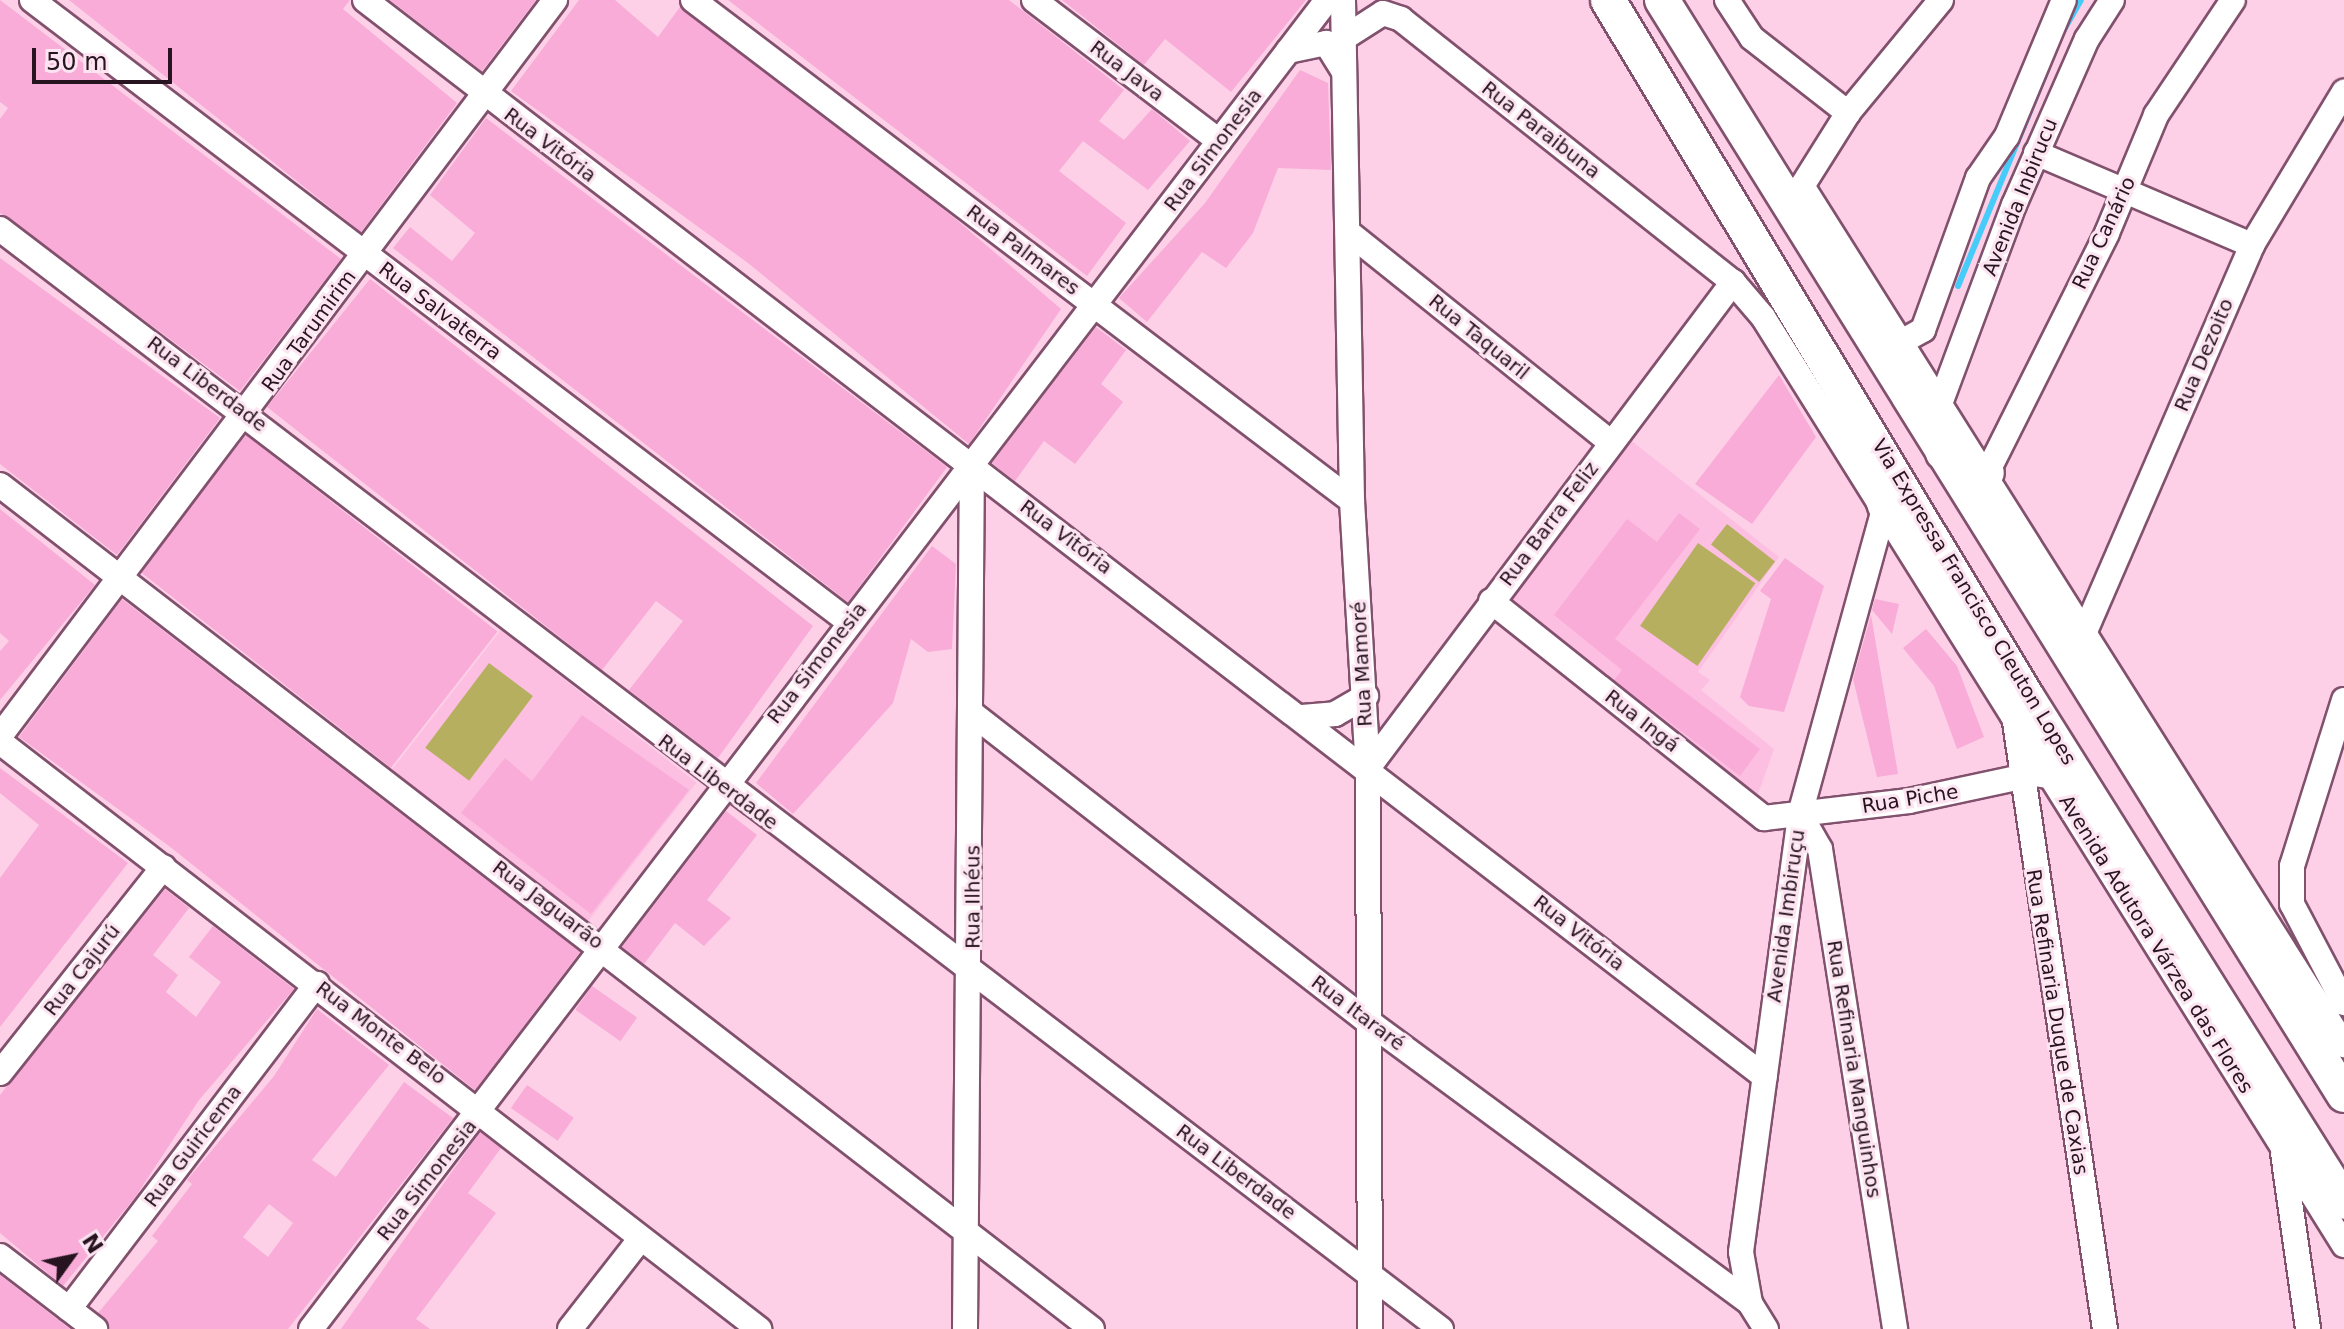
<!DOCTYPE html>
<meta charset="utf-8">
<style>
body{margin:0}
#map{position:relative;width:2344px;height:1329px;overflow:hidden;background:#fdd0e8;font-family:"DejaVu Sans",sans-serif}
div>[style]{position:absolute}
.built>*{inset:0;background:#fdbfe1;transform-origin:0 0}
.green>*{inset:0;background:#b6af60;transform-origin:0 0}
.stream>*{height:6px;margin:-3px;padding:0 3px;transform-origin:3px;border-radius:3px;background:#46ccf9}
.building>*{inset:0;background:#f8acd7;transform-origin:0 0}
.roads{filter:drop-shadow(2px 0 #81516d) drop-shadow(-2px 0 #81516d) drop-shadow(0 2px #81516d) drop-shadow(0 -2px #81516d)}
.minor>*{height:24px;margin:-12px;padding:0 12px;transform-origin:12px;border-radius:12px;background:#fff}
.highway>*{height:34px;margin:-17px;padding:0 17px;transform-origin:17px;border-radius:17px;background:#fff}
span{translate:-50% -50%;white-space:nowrap;text-align:center;line-height:1.15;-webkit-text-stroke:6px #fce5f1;paint-order:stroke}
.street-label{font-size:20px;color:#281420}
.north{position:absolute;left:32px;top:1217px;width:80px;height:80px;-webkit-text-stroke:6px #fce5f1;paint-order:stroke;rotate:57deg;font-size:22px;font-weight:700;line-height:32px;text-align:center;color:#281420}
.north::after{content:'';display:block;margin:auto;width:28px;height:36px;background:#281420;clip-path:polygon(50% 0,100% 100%,50% 72%,0 100%)}
.scale{position:absolute;left:32px;top:48px;width:140px;height:36px;box-sizing:border-box;border:4px solid #281420;border-top:0;padding-left:10px;font-size:24px;line-height:28px;white-space:nowrap;color:#281420;-webkit-text-stroke:6px #fce5f1;paint-order:stroke}
</style>
<div id="map">
<div class="built">
<div style="clip-path:polygon(1628px 438px,1779px 557px,1698px 672px,1710px 680px,1701px 690px,1774px 749px,1758px 794px,1498px 601px)"></div>
<div style="left:501px;top:630px;width:248px;height:179px;rotate:38deg"></div>
</div>
<div class="green">
<div style="left:1727px;top:524px;width:61px;height:26px;rotate:38deg"></div>
<div style="left:1698px;top:543px;width:70px;height:101px;rotate:35deg"></div>
<div style="left:489px;top:663px;width:55px;height:106px;rotate:37deg"></div>
</div>
<div class="stream">
<div style="left:2061px;top:35px;width:40px;rotate:-60.3deg"></div>
<div style="left:1958px;top:286px;width:236px;rotate:-67.6deg"></div>
</div>
<div class="building">
<div style="clip-path:polygon(0 0,341px 259px,240px 391px,0 213px,0 119px,8px 108px,0 102px)"></div>
<div style="clip-path:polygon(69px 0,350px 0,343px 9px,457px 103px,361px 232px)"></div>
<div style="clip-path:polygon(390px 0,536px 0,482px 71px)"></div>
<div style="clip-path:polygon(579px 0,615px 0,658px 37px,680px 7px,952px 216px,1061px 309px,969px 444px,748px 263px,511px 91px)"></div>
<div style="clip-path:polygon(728px 0,1009px 0,1124px 90px,1099px 121px,1124px 140px,1152px 109px,1190px 141px,1148px 190px,1083px 141px,1059px 171px,1126px 223px,1087px 276px)"></div>
<div style="clip-path:polygon(1062px 0,1306px 0,1231px 92px,1165px 39px,1144px 65px)"></div>
<div style="clip-path:polygon(1300px 70px,1328px 83px,1331px 170px,1278px 168px,1253px 233px,1226px 268px,1202px 252px,1147px 322px,1119px 298px,1205px 203px)"></div>
<div style="clip-path:polygon(486px 118px,947px 467px,848px 602px,393px 248px,410px 227px,452px 261px,475px 233px,430px 195px)"></div>
<div style="clip-path:polygon(0 258px,220px 418px,117px 555px,0 464px)"></div>
<div style="clip-path:polygon(370px 279px,813px 626px,718px 758px,629px 690px,683px 621px,656px 601px,602px 670px,267px 407px)"></div>
<div style="clip-path:polygon(1096px 327px,1126px 350px,1101px 384px,1123px 402px,1075px 464px,1044px 441px,1015px 481px,992px 463px)"></div>
<div style="clip-path:polygon(1779px 375px,1816px 437px,1752px 524px,1695px 484px)"></div>
<div style="left:246px;top:435px;width:319px;height:173px;rotate:38deg"></div>
<div style="clip-path:polygon(0 509px,95px 585px,0 700px,0 651px,9px 641px,0 633px)"></div>
<div style="clip-path:polygon(1679px 513px,1700px 529px,1615px 639px,1760px 749px,1740px 776px,1614px 680px,1622px 670px,1554px 615px,1627px 519px,1657px 542px)"></div>
<div style="clip-path:polygon(932px 546px,956px 564px,952px 649px,928px 652px,911px 639px,893px 703px,793px 814px,756px 783px)"></div>
<div style="clip-path:polygon(1785px 558px,1824px 586px,1784px 712px,1749px 706px,1740px 697px,1771px 599px,1760px 591px)"></div>
<div style="clip-path:polygon(122px 599px,580px 952px,475px 1090px,169px 846px,19px 737px)"></div>
<div style="clip-path:polygon(1875px 599px,1899px 604px,1892px 634px,1872px 610px)"></div>
<div style="clip-path:polygon(1871px 615px,1898px 774px,1877px 777px,1853px 679px)"></div>
<div style="clip-path:polygon(1926px 629px,1957px 666px,1984px 737px,1957px 749px,1934px 686px,1903px 648px)"></div>
<div style="clip-path:polygon(582px 715px,689px 790px,591px 914px,461px 813px,505px 758px,532px 781px)"></div>
<div style="clip-path:polygon(0 768px,128px 863px,0 1027px,0 878px,39px 825px,0 793px)"></div>
<div style="clip-path:polygon(726px 811px,757px 835px,707px 900px,731px 918px,704px 946px,675px 923px,644px 964px,622px 947px)"></div>
<div style="clip-path:polygon(165px 889px,189px 908px,153px 955px,178px 975px,166px 992px,196px 1017px,221px 982px,189px 957px,213px 926px,294px 989px,199px 1100px,136px 1196px,63px 1286px,0 1233px,0 1095px)"></div>
<div style="left:592px;top:986px;width:55px;height:29px;rotate:35deg"></div>
<div style="clip-path:polygon(evenodd,317px 1009px,389px 1065px,312px 1160px,336px 1177px,404px 1082px,453px 1118px,288px 1329px,110px 1329px,98px 1313px,158px 1241px,152px 1236px,192px 1184px,187px 1180px,274px 1076px,317px 1009px,269px 1204px,293px 1223px,268px 1257px,243px 1237px,269px 1204px)"></div>
<div style="left:527px;top:1085px;width:57px;height:28px;rotate:35deg"></div>
<div style="clip-path:polygon(480px 1132px,501px 1148px,468px 1193px,496px 1213px,416px 1319px,430px 1329px,341px 1329px)"></div>
<div style="clip-path:polygon(0 1275px,70px 1329px,0 1329px)"></div>
</div>
<div class="roads">
<div class="minor">
<div style="left:32px;top:0;width:1027px;rotate:37.28deg"></div>
<div style="left:365px;top:0;width:1766px;rotate:37.57deg"></div>
<div style="left:693px;top:0;width:828px;rotate:37.24deg"></div>
<div style="left:1034px;top:0;width:233px;rotate:37.3deg"></div>
<div style="left:1343px;top:0;width:501px;rotate:88.97deg"></div>
<div style="left:1352px;top:501px;width:267px;rotate:86.6deg"></div>
<div style="left:1368px;top:768px;width:561px;rotate:89.8deg"></div>
<div style="left:1727px;top:0;width:45px;rotate:56.7deg"></div>
<div style="left:1752px;top:38px;width:122px;rotate:38deg"></div>
<div style="left:1941px;top:0;width:146px;rotate:129.5deg"></div>
<div style="left:1848px;top:113px;width:86px;rotate:122.2deg"></div>
<div style="left:1802px;top:186px;width:1016px;rotate:57.75deg"></div>
<div style="left:1344px;top:38px;width:46px;rotate:-32.7deg"></div>
<div style="left:1383px;top:13px;width:19px;rotate:18deg"></div>
<div style="left:1401px;top:19px;width:424px;rotate:38.4deg"></div>
<div style="left:1733px;top:282px;width:46px;rotate:49.4deg"></div>
<div style="left:1763px;top:317px;width:1095px;rotate:57.95deg"></div>
<div style="left:1288px;top:51px;width:39px;rotate:-12deg"></div>
<div style="left:1326px;top:43px;width:32px;rotate:58deg"></div>
<div style="left:2036px;top:153px;width:235px;rotate:23.1deg"></div>
<div style="left:0;top:229px;width:1813px;rotate:37.36deg"></div>
<div style="left:1348px;top:232px;width:337px;rotate:38.7deg"></div>
<div style="left:1903px;top:341px;width:23px;rotate:-29deg"></div>
<div style="left:1923px;top:330px;width:162px;rotate:-70.1deg"></div>
<div style="left:1978px;top:178px;width:51px;rotate:-55.4deg"></div>
<div style="left:2007px;top:136px;width:147px;rotate:-67.3deg"></div>
<div style="left:1941px;top:401px;width:209px;rotate:-69.6deg"></div>
<div style="left:2014px;top:205px;width:181px;rotate:-66.3deg"></div>
<div style="left:2087px;top:39px;width:46px;rotate:-57.3deg"></div>
<div style="left:1987px;top:473px;width:268px;rotate:-63.4deg"></div>
<div style="left:2107px;top:233px;width:128px;rotate:-67.4deg"></div>
<div style="left:2156px;top:115px;width:138px;rotate:-56.2deg"></div>
<div style="left:0;top:485px;width:1380px;rotate:37.7deg"></div>
<div style="left:1491px;top:601px;width:349px;rotate:38.5deg"></div>
<div style="left:1764px;top:818px;width:146px;rotate:-6.7deg"></div>
<div style="left:1909px;top:801px;width:129px;rotate:-12.1deg"></div>
<div style="left:2035px;top:774px;width:18px;rotate:9deg"></div>
<div style="left:2086px;top:629px;width:418px;rotate:-66.6deg"></div>
<div style="left:2252px;top:245px;width:179px;rotate:-59deg"></div>
<div style="left:2344px;top:700px;width:174px;rotate:107.4deg"></div>
<div style="left:2292px;top:866px;width:38px;rotate:90deg"></div>
<div style="left:2292px;top:904px;width:112px;rotate:62.3deg"></div>
<div style="left:974px;top:715px;width:495px;rotate:37.9deg"></div>
<div style="left:1365px;top:1019px;width:478px;rotate:36.4deg"></div>
<div style="left:1302px;top:717px;width:33px;rotate:-5deg"></div>
<div style="left:1335px;top:714px;width:36px;rotate:-30deg"></div>
<div style="left:2015px;top:722px;width:614px;rotate:81.57deg"></div>
<div style="left:0;top:736px;width:922px;rotate:-52.98deg"></div>
<div style="left:0;top:742px;width:960px;rotate:37.72deg"></div>
<div style="left:1368px;top:768px;width:608px;rotate:-53.09deg"></div>
<div style="left:1800px;top:814px;width:40px;rotate:60.3deg"></div>
<div style="left:1820px;top:849px;width:486px;rotate:81.1deg"></div>
<div style="left:0;top:1073px;width:263px;rotate:-51.6deg"></div>
<div style="left:2283px;top:1153px;width:178px;rotate:81.9deg"></div>
<div style="left:0;top:1256px;width:120px;rotate:37.5deg"></div>
<div style="left:69px;top:1309px;width:409px;rotate:-52.7deg"></div>
<div style="left:311px;top:1329px;width:1673px;rotate:-52.6deg"></div>
<div style="left:570px;top:1329px;width:115px;rotate:-52deg"></div>
<div style="left:965px;top:1329px;width:863px;rotate:-89.54deg"></div>
<div style="left:1766px;top:1329px;width:31px;rotate:-122deg"></div>
<div style="left:1750px;top:1303px;width:52px;rotate:-100deg"></div>
<div style="left:1741px;top:1252px;width:442px;rotate:-82.3deg"></div>
<div style="left:1800px;top:814px;width:320px;rotate:-74.6deg"></div>
</div>
<div class="highway">
<div style="left:1608px;top:0;width:813px;rotate:58.99deg"></div>
<div style="left:2027px;top:697px;width:596px;rotate:57.88deg"></div>
<div style="left:1662px;top:0;width:1290px;rotate:58.08deg"></div>
<div style="left:1868px;top:448px;width:60px;rotate:73.7deg"></div>
<div style="left:1943px;top:453px;width:48px;rotate:24.4deg"></div>
</div>
</div>
<div class="street-label">
<span style="left:1127px;top:71px;rotate:37deg">Rua Java</span>
<span style="left:1541px;top:130px;rotate:38deg">Rua Paraibuna</span>
<span style="left:550px;top:145px;rotate:37deg">Rua Vitória</span>
<span style="left:1213px;top:150px;rotate:-53deg">Rua Simonesia</span>
<span style="left:2020px;top:197px;rotate:-68deg">Avenida Inbirucu</span>
<span style="left:2104px;top:233px;rotate:-65deg">Rua Canário</span>
<span style="left:1023px;top:250px;rotate:37deg">Rua Palmares</span>
<span style="left:440px;top:311px;rotate:37deg">Rua Salvaterra</span>
<span style="left:309px;top:331px;rotate:-54deg">Rua Tarumirim</span>
<span style="left:1479px;top:337px;rotate:39deg">Rua Taquaril</span>
<span style="left:2204px;top:355px;rotate:-67deg">Rua Dezoito</span>
<span style="left:207px;top:384px;rotate:37deg">Rua Liberdade</span>
<span style="left:1549px;top:524px;rotate:-53deg">Rua Barra Feliz</span>
<span style="left:1066px;top:537px;rotate:37deg">Rua Vitória</span>
<span style="left:1974px;top:602px;rotate:59deg">Via Expressa Francisco Cleuton Lopes</span>
<span style="left:817px;top:663px;rotate:-52deg">Rua Simonesia</span>
<span style="left:1362px;top:664px;rotate:-93deg">Rua Mamoré</span>
<span style="left:1642px;top:721px;rotate:38deg">Rua Ingá</span>
<span style="left:718px;top:782px;rotate:37deg">Rua Liberdade</span>
<span style="left:1910px;top:799px;rotate:-9deg">Rua Piche</span>
<span style="left:973px;top:897px;rotate:-90deg">Rua Ilhéus</span>
<span style="left:548px;top:905px;rotate:37deg">Rua Jaguarão</span>
<span style="left:1786px;top:916px;rotate:-82deg">Avenida Imbiruçu</span>
<span style="left:1579px;top:933px;rotate:38deg">Rua Vitória</span>
<span style="left:2156px;top:944px;rotate:58deg">Avenida Adutora Várzea das Flores</span>
<span style="left:82px;top:970px;rotate:-52deg">Rua Cajurú</span>
<span style="left:1358px;top:1013px;rotate:37deg">Rua Itararé</span>
<span style="left:2057px;top:1022px;rotate:81deg">Rua Refinaria Duque de Caxias</span>
<span style="left:381px;top:1033px;rotate:37deg">Rua Monte Belo</span>
<span style="left:1854px;top:1069px;rotate:81deg">Rua Refinaria Manguinhos</span>
<span style="left:193px;top:1146px;rotate:-53deg">Rua Guiricema</span>
<span style="left:1236px;top:1172px;rotate:37deg">Rua Liberdade</span>
<span style="left:427px;top:1180px;rotate:-52deg">Rua Simonesia</span>
</div>
<div class="north">N</div>
<div class="scale">50 m</div>
</div>
